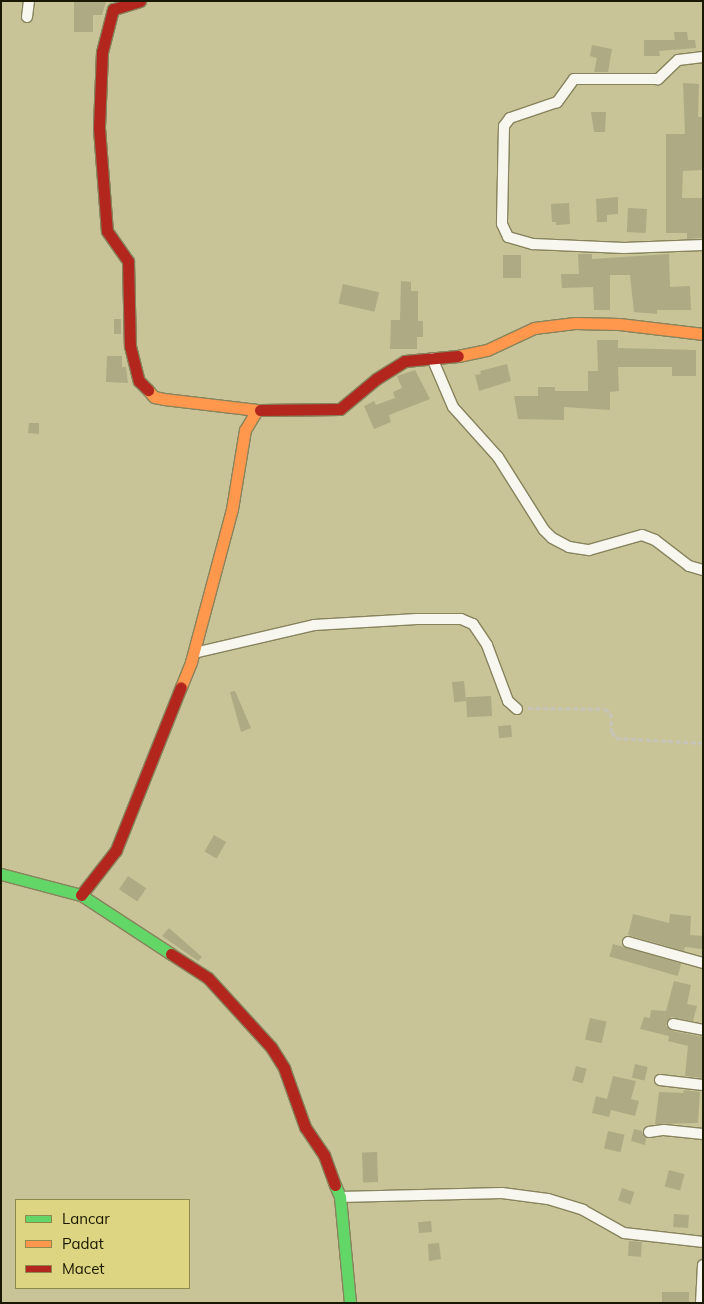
<!DOCTYPE html>
<style>
body{margin:0}
#map{position:relative;width:704px;height:1304px;overflow:hidden;background:#c8c497;font-family:Mulish,sans-serif}
div>[style]{position:absolute}
.building>*{inset:0;background:#aeaa84;transform-origin:0 0}
.path>*{height:2.5px;margin-top:-1.25px;transform-origin:0;background:repeating-linear-gradient(90deg,#c5c4b7 0 5px,transparent 0 7.5px)}
.roads{filter:drop-shadow(1px 0 #87835d) drop-shadow(-1px 0 #87835d) drop-shadow(0 1px #87835d) drop-shadow(0 -1px #87835d)}
.street>*{height:10px;margin:-5px;padding:0 5px;transform-origin:5px;border-radius:5px;background:#f7f6ef}
.fast>*{height:11px;margin:-5.5px;padding:0 5.5px;transform-origin:5.5px;border-radius:5.5px;background:#63d668}
.slow>*{height:11px;margin:-5.5px;padding:0 5.5px;transform-origin:5.5px;border-radius:5.5px;background:#ff974d}
.jam>*{height:11px;margin:-5.5px;padding:0 5.5px;transform-origin:5.5px;border-radius:5.5px;background:#b3261e}
span{translate:-50% -50%;white-space:nowrap;text-align:center;line-height:1.15;-webkit-text-stroke:4px #ddd582;paint-order:stroke}
.frame{position:absolute;inset:0;border:2px solid #1a1800;pointer-events:none}
.legend{position:absolute;left:15px;top:1199px;width:175px;height:90px;box-sizing:border-box;background:#ddd582;border:1px solid #8f894e;margin:0;padding:6px 9px;list-style:none;font-size:15px;color:#1a1800}
.legend li{display:flex;align-items:center;gap:10px;height:25px}
.legend b{width:25px;border:1px solid #8f894e}
</style>
<div id="map">
<div class="building">
<div style="clip-path:polygon(74px 1px,106px 2px,102px 15px,93px 15px,93px 32px,74px 32px)"></div>
<div style="clip-path:polygon(674px 32px,687px 32px,688px 40px,695px 40px,696px 48px,659px 51px,660px 56px,644px 56px,644px 40px,675px 40px)"></div>
<div style="clip-path:polygon(592px 45px,612px 49px,608px 72px,594px 72px,597px 58px,590px 56px)"></div>
<div style="clip-path:polygon(683px 83px,699px 84px,698px 117px,703px 117px,703px 170px,683px 171px,682px 198px,703px 198px,703px 238px,687px 239px,687px 233px,666px 233px,666px 134px,685px 134px)"></div>
<div style="clip-path:polygon(591px 112px,606px 112px,605px 132px,594px 132px)"></div>
<div style="clip-path:polygon(618px 197px,618px 214px,607px 215px,607px 222px,597px 222px,596px 199px)"></div>
<div style="clip-path:polygon(569px 203px,570px 224px,556px 225px,556px 222px,552px 222px,551px 204px)"></div>
<div style="left:628px;top:208px;width:19px;height:24px;rotate:3deg"></div>
<div style="clip-path:polygon(578px 254px,592px 254px,592px 259px,669px 254px,670px 287px,690px 286px,691px 310px,657px 310px,657px 314px,634px 312px,630px 275px,610px 275px,610px 310px,594px 310px,593px 287px,562px 288px,561px 274px,579px 274px)"></div>
<div style="left:503px;top:255px;width:18px;height:23px"></div>
<div style="clip-path:polygon(401px 281px,411px 282px,411px 291px,418px 291px,418px 321px,423px 321px,423px 337px,417px 337px,417px 349px,390px 349px,391px 320px,400px 320px)"></div>
<div style="left:343px;top:284px;width:37px;height:20px;rotate:13deg"></div>
<div style="left:114px;top:319px;width:7px;height:15px"></div>
<div style="clip-path:polygon(597px 340px,618px 340px,618px 348px,696px 350px,696px 376px,672px 376px,672px 367px,618px 367px,619px 391px,610px 392px,610px 410px,564px 407px,564px 420px,518px 419px,514px 396px,538px 396px,538px 387px,555px 387px,555px 391px,588px 391px,588px 371px,598px 371px)"></div>
<div style="clip-path:polygon(107px 356px,122px 356px,122px 367px,126px 367px,128px 383px,106px 382px)"></div>
<div style="clip-path:polygon(507px 364px,511px 381px,479px 391px,475px 375px,481px 374px,480px 371px)"></div>
<div style="clip-path:polygon(415px 370px,430px 399px,389px 415px,391px 422px,374px 429px,364px 406px,374px 401px,376px 405px,395px 398px,393px 392px,402px 388px,397px 376px)"></div>
<div style="clip-path:polygon(29px 423px,39px 423px,39px 434px,28px 433px)"></div>
<div style="left:464px;top:681px;width:20px;height:12px;rotate:84deg"></div>
<div style="clip-path:polygon(235px 691px,251px 728px,241px 732px,230px 692px)"></div>
<div style="left:491px;top:696px;width:20px;height:25px;rotate:87deg"></div>
<div style="left:511px;top:725px;width:12px;height:13px;rotate:85deg"></div>
<div style="left:214px;top:835px;width:14px;height:19px;rotate:30deg"></div>
<div style="left:128px;top:876px;width:22px;height:16px;rotate:34deg"></div>
<div style="clip-path:polygon(633px 914px,669px 923px,670px 914px,691px 916px,690px 935px,703px 936px,703px 949px,685px 947px,684px 951px,628px 935px)"></div>
<div style="clip-path:polygon(169px 928px,202px 957px,198px 961px,162px 936px)"></div>
<div style="left:613px;top:944px;width:71px;height:13px;rotate:16deg"></div>
<div style="clip-path:polygon(674px 981px,691px 985px,687px 1004px,697px 1006px,693px 1021px,671px 1017px,666px 1026px,672px 1031px,703px 1037px,703px 1078px,685px 1076px,688px 1046px,668px 1041px,669px 1036px,640px 1029px,644px 1017px,650px 1018px,651px 1010px,666px 1011px)"></div>
<div style="left:590px;top:1018px;width:17px;height:22px;rotate:13deg"></div>
<div style="left:635px;top:1064px;width:13px;height:14px;rotate:13deg"></div>
<div style="left:576px;top:1066px;width:11px;height:15px;rotate:15deg"></div>
<div style="clip-path:polygon(613px 1076px,636px 1081px,631px 1099px,639px 1101px,635px 1116px,611px 1110px,609px 1117px,592px 1113px,596px 1096px,607px 1099px)"></div>
<div style="clip-path:polygon(684px 1090px,700px 1092px,698px 1123px,655px 1124px,659px 1092px,683px 1093px)"></div>
<div style="clip-path:polygon(634px 1129px,642px 1131px,646px 1138px,645px 1145px,631px 1141px)"></div>
<div style="left:608px;top:1131px;width:17px;height:18px;rotate:13deg"></div>
<div style="left:377px;top:1152px;width:30px;height:15px;rotate:88deg"></div>
<div style="left:669px;top:1170px;width:16px;height:17px;rotate:15deg"></div>
<div style="left:622px;top:1188px;width:13px;height:13px;rotate:18deg"></div>
<div style="left:674px;top:1214px;width:15px;height:13px;rotate:4deg"></div>
<div style="left:431px;top:1221px;width:11px;height:13px;rotate:85deg"></div>
<div style="left:629px;top:1241px;width:13px;height:15px;rotate:4deg"></div>
<div style="clip-path:polygon(439px 1243px,441px 1259px,429px 1261px,428px 1244px)"></div>
<div style="left:662px;top:1292px;width:27px;height:11px"></div>
</div>
<div class="path">
<div style="left:528px;top:708px;width:77px;rotate:0.7deg"></div>
<div style="left:605px;top:709px;width:7px;rotate:34deg"></div>
<div style="left:611px;top:713px;width:19px;rotate:87deg"></div>
<div style="left:612px;top:732px;width:7px;rotate:56deg"></div>
<div style="left:616px;top:738px;width:87px;rotate:3.3deg"></div>
</div>
<div class="roads">
<div class="street">
<div style="left:27px;top:17px;width:16px;rotate:-83deg"></div>
<div style="left:703px;top:57px;width:25px;rotate:173deg"></div>
<div style="left:678px;top:60px;width:28px;rotate:136deg"></div>
<div style="left:658px;top:79px;width:84px;rotate:180deg"></div>
<div style="left:574px;top:79px;width:29px;rotate:126deg"></div>
<div style="left:557px;top:102px;width:50px;rotate:161.2deg"></div>
<div style="left:510px;top:118px;width:10px;rotate:127deg"></div>
<div style="left:504px;top:126px;width:98px;rotate:91.2deg"></div>
<div style="left:502px;top:224px;width:14px;rotate:65deg"></div>
<div style="left:508px;top:237px;width:26px;rotate:16deg"></div>
<div style="left:533px;top:244px;width:91px;rotate:2.5deg"></div>
<div style="left:624px;top:248px;width:79px;rotate:-2.2deg"></div>
<div style="left:432px;top:358px;width:53px;rotate:66.8deg"></div>
<div style="left:453px;top:407px;width:67px;rotate:48deg"></div>
<div style="left:498px;top:457px;width:86px;rotate:57.8deg"></div>
<div style="left:544px;top:530px;width:11px;rotate:45deg"></div>
<div style="left:552px;top:538px;width:19px;rotate:28deg"></div>
<div style="left:569px;top:547px;width:20px;rotate:9deg"></div>
<div style="left:589px;top:550px;width:55px;rotate:-15.8deg"></div>
<div style="left:642px;top:535px;width:14px;rotate:21deg"></div>
<div style="left:655px;top:540px;width:43px;rotate:37.4deg"></div>
<div style="left:689px;top:566px;width:15px;rotate:16deg"></div>
<div style="left:194px;top:653px;width:123px;rotate:-13.1deg"></div>
<div style="left:314px;top:625px;width:103px;rotate:-3.3deg"></div>
<div style="left:417px;top:619px;width:44px"></div>
<div style="left:461px;top:619px;width:13px;rotate:23deg"></div>
<div style="left:473px;top:624px;width:25px;rotate:56deg"></div>
<div style="left:487px;top:645px;width:60px;rotate:69.4deg"></div>
<div style="left:508px;top:701px;width:12px;rotate:42deg"></div>
<div style="left:628px;top:942px;width:78px;rotate:15.6deg"></div>
<div style="left:673px;top:1024px;width:31px;rotate:11deg"></div>
<div style="left:660px;top:1080px;width:43px;rotate:6.6deg"></div>
<div style="left:649px;top:1132px;width:15px;rotate:-8deg"></div>
<div style="left:664px;top:1130px;width:39px;rotate:6deg"></div>
<div style="left:340px;top:1197px;width:162px;rotate:-1.4deg"></div>
<div style="left:502px;top:1193px;width:46px;rotate:7.4deg"></div>
<div style="left:548px;top:1199px;width:37px;rotate:17deg"></div>
<div style="left:583px;top:1210px;width:47px;rotate:29.3deg"></div>
<div style="left:624px;top:1233px;width:80px;rotate:6.5deg"></div>
<div style="left:701px;top:1303px;width:38px;rotate:-87deg"></div>
</div>
<div class="fast">
<div style="left:1px;top:874px;width:83px;rotate:14.7deg"></div>
<div style="left:81px;top:895px;width:108px;rotate:33.2deg"></div>
<div style="left:335px;top:1185px;width:13px;rotate:67deg"></div>
<div style="left:340px;top:1197px;width:106px;rotate:84.6deg"></div>
</div>
<div class="slow">
<div style="left:458px;top:356px;width:30px;rotate:-12deg"></div>
<div style="left:487px;top:350px;width:52px;rotate:-25.1deg"></div>
<div style="left:534px;top:328px;width:41px;rotate:-7deg"></div>
<div style="left:575px;top:323px;width:44px;rotate:1.3deg"></div>
<div style="left:619px;top:324px;width:85px;rotate:6.8deg"></div>
<div style="left:148px;top:390px;width:9px;rotate:49deg"></div>
<div style="left:154px;top:397px;width:10px;rotate:11deg"></div>
<div style="left:164px;top:399px;width:94px;rotate:6.7deg"></div>
<div style="left:181px;top:687px;width:27px;rotate:-68deg"></div>
<div style="left:191px;top:662px;width:158px;rotate:-75deg"></div>
<div style="left:232px;top:509px;width:80px;rotate:-80.7deg"></div>
<div style="left:245px;top:430px;width:23px;rotate:-59deg"></div>
<div style="left:257px;top:410px;width:3px"></div>
</div>
<div class="jam">
<div style="left:140px;top:1px;width:28px;rotate:163deg"></div>
<div style="left:113px;top:9px;width:44px;rotate:104.3deg"></div>
<div style="left:102px;top:52px;width:76px;rotate:92.3deg"></div>
<div style="left:99px;top:128px;width:103px;rotate:85.6deg"></div>
<div style="left:107px;top:231px;width:37px;rotate:55deg"></div>
<div style="left:128px;top:261px;width:85px;rotate:88.7deg"></div>
<div style="left:130px;top:346px;width:36px;rotate:76deg"></div>
<div style="left:139px;top:381px;width:13px;rotate:45deg"></div>
<div style="left:260px;top:410px;width:80px;rotate:-0.7deg"></div>
<div style="left:340px;top:409px;width:47px;rotate:-39.8deg"></div>
<div style="left:376px;top:379px;width:34px;rotate:-32deg"></div>
<div style="left:405px;top:361px;width:53px;rotate:-5.4deg"></div>
<div style="left:81px;top:895px;width:57px;rotate:-52.1deg"></div>
<div style="left:116px;top:850px;width:175px;rotate:-68.3deg"></div>
<div style="left:171px;top:954px;width:44px;rotate:33deg"></div>
<div style="left:208px;top:978px;width:93px;rotate:47.6deg"></div>
<div style="left:271px;top:1047px;width:25px;rotate:58deg"></div>
<div style="left:284px;top:1068px;width:63px;rotate:70.4deg"></div>
<div style="left:305px;top:1127px;width:34px;rotate:56deg"></div>
<div style="left:324px;top:1155px;width:32px;rotate:70deg"></div>
</div>
</div>
<div class="frame"></div>
<ul class="legend">
<li><b style="height:6px;background:#63d668"></b>Lancar</li>
<li><b style="height:6px;background:#ff974d"></b>Padat</li>
<li><b style="height:6px;background:#b3261e"></b>Macet</li>
</ul>
</div>
